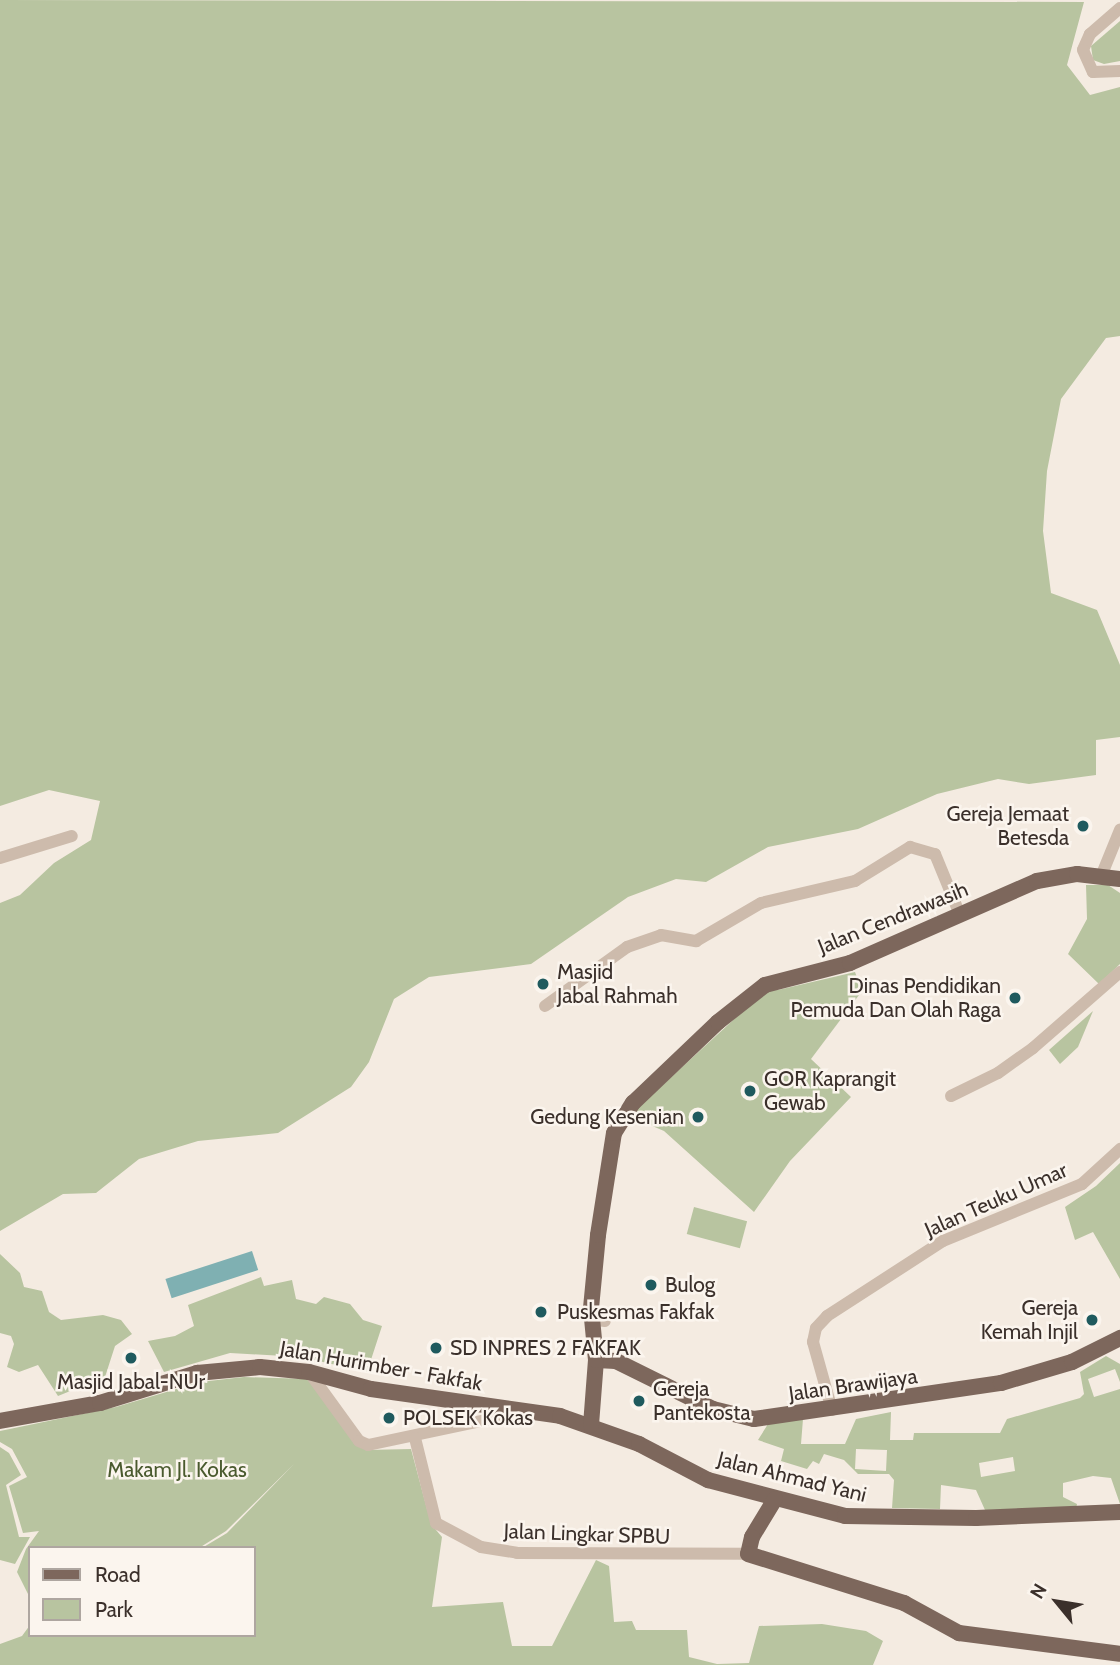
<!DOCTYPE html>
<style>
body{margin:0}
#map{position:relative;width:1120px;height:1665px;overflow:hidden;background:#f4ebe1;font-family:Cabin,sans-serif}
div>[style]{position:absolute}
.green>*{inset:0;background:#b8c4a0;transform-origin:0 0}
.water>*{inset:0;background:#7fb0b2;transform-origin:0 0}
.minor>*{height:12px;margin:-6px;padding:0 6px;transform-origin:6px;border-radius:6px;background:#cdbbac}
.major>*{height:16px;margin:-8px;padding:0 8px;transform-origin:8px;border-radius:8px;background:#7d675c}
.dots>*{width:19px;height:19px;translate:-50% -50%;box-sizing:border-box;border:4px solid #fbf5ee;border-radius:50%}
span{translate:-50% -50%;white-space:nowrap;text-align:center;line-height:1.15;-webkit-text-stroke:5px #fbf5ee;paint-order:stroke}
.poi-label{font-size:21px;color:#3b302b}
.right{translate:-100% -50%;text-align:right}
.left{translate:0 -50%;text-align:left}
.street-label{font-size:21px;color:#3b302b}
.park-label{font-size:21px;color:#4a5a2e}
.legend{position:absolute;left:28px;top:1546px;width:228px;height:91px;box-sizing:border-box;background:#fbf5ee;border:2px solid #aea6a0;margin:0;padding:9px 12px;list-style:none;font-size:21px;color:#3b302b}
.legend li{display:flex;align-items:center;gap:14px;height:35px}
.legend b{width:35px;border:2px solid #aea6a0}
.north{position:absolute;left:1022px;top:1567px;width:70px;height:70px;-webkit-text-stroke:5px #fbf5ee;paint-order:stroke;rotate:300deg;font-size:19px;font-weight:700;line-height:28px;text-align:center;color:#3b302b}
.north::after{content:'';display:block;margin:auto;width:24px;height:32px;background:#3b302b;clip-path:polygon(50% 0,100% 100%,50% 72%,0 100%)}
</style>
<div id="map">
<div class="green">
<div style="clip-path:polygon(0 0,1084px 2px,1067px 65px,1090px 95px,1120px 87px,1120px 336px,1106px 338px,1061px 399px,1047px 471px,1043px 531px,1051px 593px,1097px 610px,1120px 665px,1120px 737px,1096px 740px,1096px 775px,1029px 784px,998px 779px,937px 794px,858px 829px,768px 847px,706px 882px,676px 879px,628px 897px,531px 964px,429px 977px,394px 999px,369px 1062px,351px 1087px,278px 1133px,198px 1141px,139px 1159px,96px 1193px,63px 1194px,0 1231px,0 903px,20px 895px,54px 863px,91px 840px,100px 801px,49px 790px,0 806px)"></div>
<div style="clip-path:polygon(1120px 21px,1120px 61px,1104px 64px,1093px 60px,1091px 46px)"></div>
<div style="clip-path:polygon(1086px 885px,1108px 885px,1120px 893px,1120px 964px,1099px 984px,1068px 954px,1087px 919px)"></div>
<div style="clip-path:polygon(855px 972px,862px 991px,811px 1059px,851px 1097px,790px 1161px,754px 1212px,664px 1131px,629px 1116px,768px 988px,778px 990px)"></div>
<div style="clip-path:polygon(1093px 1011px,1078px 1047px,1060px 1064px,1049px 1050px)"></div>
<div style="clip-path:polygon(1120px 1163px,1120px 1279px,1093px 1232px,1075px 1240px,1065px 1207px,1096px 1186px)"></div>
<div style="left:694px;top:1207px;width:55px;height:28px;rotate:15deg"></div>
<div style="clip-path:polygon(0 1254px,20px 1273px,24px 1287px,42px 1291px,49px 1312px,61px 1320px,103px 1315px,121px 1320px,132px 1334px,115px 1346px,105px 1377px,58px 1396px,38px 1365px,19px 1372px,7px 1367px,14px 1344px,11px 1336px,0 1333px)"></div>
<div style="clip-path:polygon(261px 1277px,264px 1286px,292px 1280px,296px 1299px,316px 1304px,324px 1297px,350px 1304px,363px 1320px,382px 1326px,367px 1372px,301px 1357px,230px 1353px,164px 1372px,148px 1341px,175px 1336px,194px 1326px,188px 1305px)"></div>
<div style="clip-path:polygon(evenodd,1106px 1356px,1120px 1364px,1120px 1382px,1115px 1369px,1088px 1379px,1094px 1397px,1120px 1389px,1120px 1504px,1111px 1478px,1093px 1476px,1063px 1483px,1063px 1497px,1077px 1504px,1076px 1509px,985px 1510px,976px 1490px,941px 1485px,940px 1509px,892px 1508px,894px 1480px,889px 1474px,858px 1474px,844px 1460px,824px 1454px,819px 1464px,813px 1461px,807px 1469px,781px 1461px,784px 1449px,758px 1440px,768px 1424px,803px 1419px,801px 1444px,845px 1444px,856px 1419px,891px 1412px,890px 1440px,913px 1440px,914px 1433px,1000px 1433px,1007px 1419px,1080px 1398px,1084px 1394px,1080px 1372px,1106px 1356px,856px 1449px,887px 1450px,886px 1471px,855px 1469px,856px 1449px,1106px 1356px,1013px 1457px,1015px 1471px,981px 1477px,979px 1463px,1013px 1457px)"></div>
<div style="clip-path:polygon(244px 1377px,308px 1379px,366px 1450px,411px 1449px,431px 1524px,442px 1537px,432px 1607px,503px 1602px,512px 1646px,552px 1646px,596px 1560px,609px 1566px,614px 1622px,632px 1621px,636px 1630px,687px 1630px,689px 1657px,717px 1664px,749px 1663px,759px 1626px,822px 1624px,866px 1631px,883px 1641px,873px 1665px,0 1665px,0 1644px,22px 1636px,30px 1625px,30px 1635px,254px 1635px,254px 1548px,202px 1548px,227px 1533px,294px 1464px,226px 1531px,199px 1548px,30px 1548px,30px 1598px,17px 1572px,26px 1549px,39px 1531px,23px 1533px,9px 1486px,27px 1477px,12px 1449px,0 1442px,0 1431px,116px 1407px,200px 1382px)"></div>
<div style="clip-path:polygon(0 1447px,9px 1453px,21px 1475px,6px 1485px,19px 1537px,30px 1537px,15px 1564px,0 1560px)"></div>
</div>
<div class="water">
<div style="left:252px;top:1251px;width:20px;height:91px;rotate:72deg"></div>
</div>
<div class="minor">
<div style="left:1120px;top:8px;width:40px;rotate:139deg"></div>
<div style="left:1090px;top:34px;width:17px;rotate:114deg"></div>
<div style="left:1083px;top:50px;width:24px;rotate:66deg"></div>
<div style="left:1093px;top:72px;width:27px;rotate:-2deg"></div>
<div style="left:0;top:858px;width:75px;rotate:-17deg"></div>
<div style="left:1102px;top:874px;width:48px;rotate:-67.8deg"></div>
<div style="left:545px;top:1006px;width:101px;rotate:-35.7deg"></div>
<div style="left:627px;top:947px;width:36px;rotate:-19deg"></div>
<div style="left:661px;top:935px;width:36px;rotate:10deg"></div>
<div style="left:696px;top:941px;width:75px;rotate:-30.3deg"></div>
<div style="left:761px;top:903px;width:97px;rotate:-13.2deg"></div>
<div style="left:855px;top:881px;width:65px;rotate:-31.7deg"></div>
<div style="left:910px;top:847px;width:26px;rotate:16deg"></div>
<div style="left:935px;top:854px;width:66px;rotate:67.7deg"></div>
<div style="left:951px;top:1096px;width:52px;rotate:-26.1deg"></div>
<div style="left:998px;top:1073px;width:43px;rotate:-35.5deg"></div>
<div style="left:1033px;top:1048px;width:116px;rotate:-41.1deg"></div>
<div style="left:591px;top:1319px;width:14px;rotate:8deg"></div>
<div style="left:309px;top:1372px;width:85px;rotate:54.1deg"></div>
<div style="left:359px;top:1441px;width:10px;rotate:24deg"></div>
<div style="left:368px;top:1445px;width:154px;rotate:-12deg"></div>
<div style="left:832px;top:1410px;width:71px;rotate:-105.6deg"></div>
<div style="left:813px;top:1342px;width:14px;rotate:-78deg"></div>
<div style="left:816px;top:1328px;width:16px;rotate:-47deg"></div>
<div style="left:827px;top:1316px;width:138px;rotate:-32.9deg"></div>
<div style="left:943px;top:1241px;width:150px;rotate:-22.3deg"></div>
<div style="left:1082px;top:1184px;width:52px;rotate:-42.6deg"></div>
<div style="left:415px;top:1438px;width:88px;rotate:76.1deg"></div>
<div style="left:436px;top:1523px;width:51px;rotate:28.1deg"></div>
<div style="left:481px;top:1547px;width:36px;rotate:9deg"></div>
<div style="left:517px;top:1553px;width:231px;rotate:0.2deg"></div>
</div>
<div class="major">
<div style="left:596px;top:1360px;width:20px;rotate:3deg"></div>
<div style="left:616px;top:1361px;width:108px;rotate:26.3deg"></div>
<div style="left:713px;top:1409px;width:42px;rotate:13.7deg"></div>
<div style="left:754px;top:1419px;width:250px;rotate:-8.3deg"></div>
<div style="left:1001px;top:1383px;width:74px;rotate:-16.5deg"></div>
<div style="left:1072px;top:1362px;width:54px;rotate:-26.6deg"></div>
<div style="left:0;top:1421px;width:102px;rotate:-10.2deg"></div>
<div style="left:100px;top:1403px;width:102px;rotate:-17.2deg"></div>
<div style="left:197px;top:1373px;width:63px;rotate:-5.4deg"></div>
<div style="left:260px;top:1367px;width:49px;rotate:5.8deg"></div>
<div style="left:309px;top:1372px;width:64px;rotate:15.3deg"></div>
<div style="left:371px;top:1389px;width:191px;rotate:8.1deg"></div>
<div style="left:560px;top:1416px;width:84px;rotate:19.5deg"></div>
<div style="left:639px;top:1444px;width:78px;rotate:27.6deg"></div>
<div style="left:708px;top:1480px;width:142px;rotate:14.7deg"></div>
<div style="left:845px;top:1516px;width:131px;rotate:0.9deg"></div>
<div style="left:976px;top:1518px;width:144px;rotate:-2.4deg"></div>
<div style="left:591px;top:1425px;width:65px;rotate:-85.6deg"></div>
<div style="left:596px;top:1360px;width:52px;rotate:-95.5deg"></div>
<div style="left:591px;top:1308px;width:73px;rotate:-84.5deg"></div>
<div style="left:598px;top:1235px;width:103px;rotate:-81.1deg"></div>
<div style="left:614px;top:1133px;width:36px;rotate:-58deg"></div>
<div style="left:633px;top:1103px;width:117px;rotate:-43.6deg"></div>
<div style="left:718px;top:1022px;width:60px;rotate:-38.2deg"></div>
<div style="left:765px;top:985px;width:88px;rotate:-14.5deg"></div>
<div style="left:850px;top:963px;width:204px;rotate:-23.7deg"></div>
<div style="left:1037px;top:881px;width:41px;rotate:-9.9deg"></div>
<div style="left:1077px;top:874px;width:43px;rotate:6.6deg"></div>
<div style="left:775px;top:1499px;width:44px;rotate:121.2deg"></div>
<div style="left:752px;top:1537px;width:17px;rotate:103deg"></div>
<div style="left:748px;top:1554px;width:164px;rotate:17.4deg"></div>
<div style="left:904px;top:1603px;width:63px;rotate:28.6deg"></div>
<div style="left:959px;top:1633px;width:162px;rotate:7.4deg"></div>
</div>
<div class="dots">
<div style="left:1083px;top:826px;background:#1f5a5e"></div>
<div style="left:543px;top:984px;background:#1f5a5e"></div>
<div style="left:1015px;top:998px;background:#1f5a5e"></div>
<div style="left:750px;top:1091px;background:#1f5a5e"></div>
<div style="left:698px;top:1117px;background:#1f5a5e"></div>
<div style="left:651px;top:1285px;background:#1f5a5e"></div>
<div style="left:541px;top:1312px;background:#1f5a5e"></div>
<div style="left:1092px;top:1320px;background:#1f5a5e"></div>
<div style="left:436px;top:1348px;background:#1f5a5e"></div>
<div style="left:131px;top:1358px;background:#1f5a5e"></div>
<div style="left:639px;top:1401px;background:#1f5a5e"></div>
<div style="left:389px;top:1418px;background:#1f5a5e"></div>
</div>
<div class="poi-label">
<span class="right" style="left:1069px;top:826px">Gereja Jemaat<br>Betesda</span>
<span class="left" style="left:557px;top:984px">Masjid<br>Jabal Rahmah</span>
<span class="right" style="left:1001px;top:998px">Dinas Pendidikan<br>Pemuda Dan Olah Raga</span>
<span class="left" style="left:764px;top:1091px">GOR Kaprangit<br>Gewab</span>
<span class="right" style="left:684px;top:1117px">Gedung Kesenian</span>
<span class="left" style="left:665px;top:1285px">Bulog</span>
<span class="right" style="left:1078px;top:1320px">Gereja<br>Kemah Injil</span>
<span class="left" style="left:557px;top:1312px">Puskesmas Fakfak</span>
<span class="left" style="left:450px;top:1348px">SD INPRES 2 FAKFAK</span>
<span style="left:131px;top:1382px">Masjid Jabal-NUr</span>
<span class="left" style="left:653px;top:1401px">Gereja<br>Pantekosta</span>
<span class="left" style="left:403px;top:1418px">POLSEK Kokas</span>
</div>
<div class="street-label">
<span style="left:893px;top:918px;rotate:-22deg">Jalan Cendrawasih</span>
<span style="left:996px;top:1200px;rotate:-24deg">Jalan Teuku Umar</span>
<span style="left:381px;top:1366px;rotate:10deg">Jalan Hurimber - Fakfak</span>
<span style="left:853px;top:1385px;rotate:-8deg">Jalan Brawijaya</span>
<span style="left:792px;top:1477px;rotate:14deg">Jalan Ahmad Yani</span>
<span style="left:587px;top:1534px;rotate:2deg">Jalan Lingkar SPBU</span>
</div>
<div class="park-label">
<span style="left:177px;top:1470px">Makam Jl. Kokas</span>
</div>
<ul class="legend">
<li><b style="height:9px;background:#7d675c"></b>Road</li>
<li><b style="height:19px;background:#b8c4a0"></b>Park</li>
</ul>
<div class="north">N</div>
</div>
